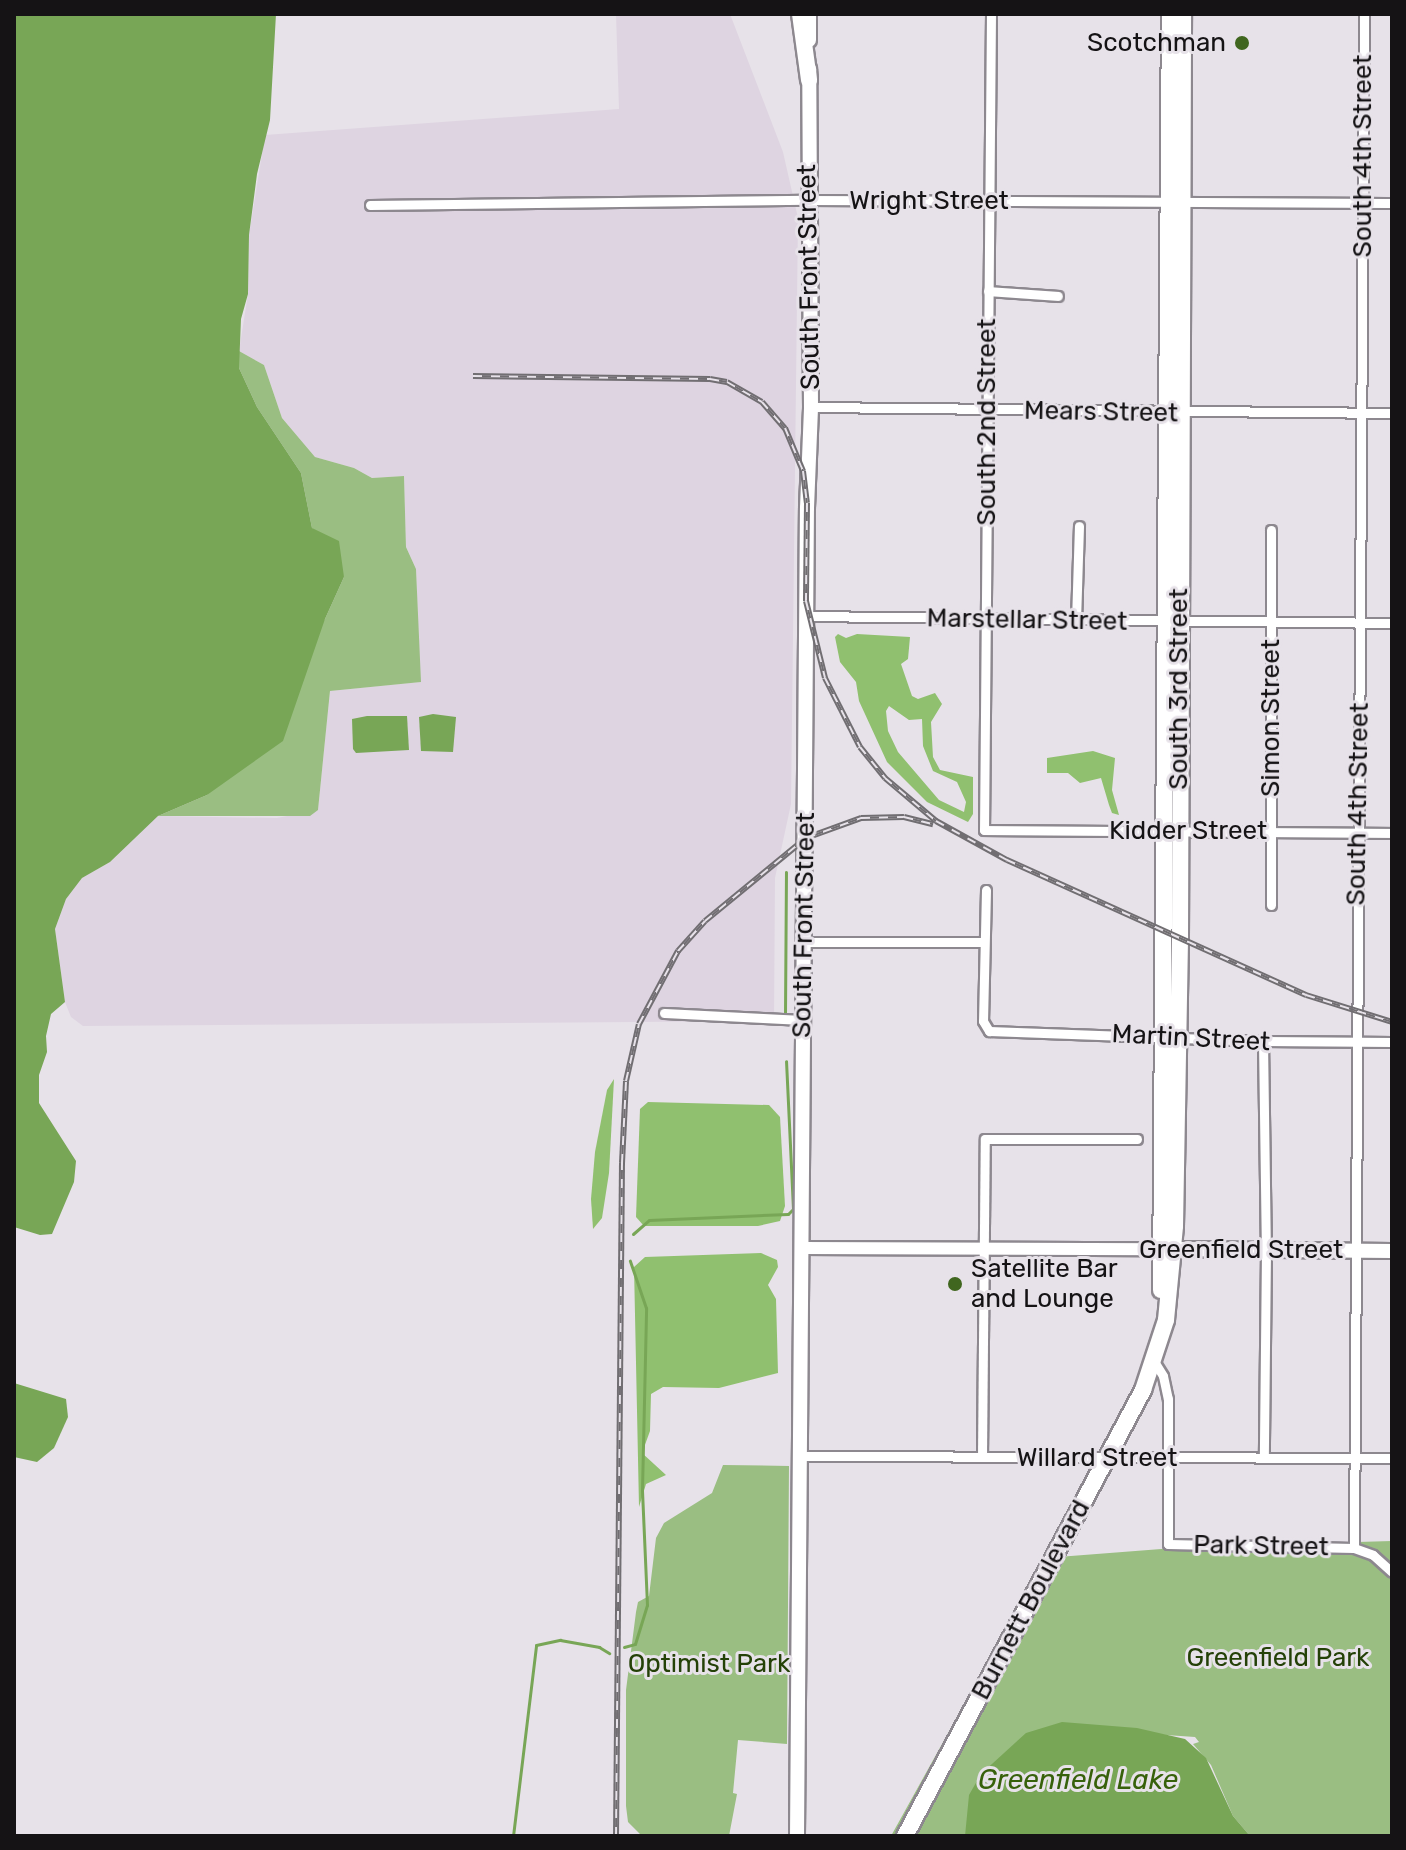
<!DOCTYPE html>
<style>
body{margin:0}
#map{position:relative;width:1406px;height:1850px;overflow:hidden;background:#e7e2e9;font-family:Rubik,sans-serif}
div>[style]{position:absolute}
.built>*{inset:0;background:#ded4e1}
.green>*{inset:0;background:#9abe82}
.forest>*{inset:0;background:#90c06f}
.water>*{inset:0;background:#78a656}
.stream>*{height:3px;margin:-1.5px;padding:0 1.5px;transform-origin:1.5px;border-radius:1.5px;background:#78a656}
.roads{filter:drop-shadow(2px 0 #8d888f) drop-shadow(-2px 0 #8d888f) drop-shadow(0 2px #8d888f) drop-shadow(0 -2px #8d888f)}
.minor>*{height:9px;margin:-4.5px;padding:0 4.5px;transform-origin:4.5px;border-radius:4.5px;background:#fff}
.tertiary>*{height:12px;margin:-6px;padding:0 6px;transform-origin:6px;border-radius:6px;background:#fff}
.secondary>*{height:14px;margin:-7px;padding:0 7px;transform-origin:7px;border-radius:7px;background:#fff}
.primary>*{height:14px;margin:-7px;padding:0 7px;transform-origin:7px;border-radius:7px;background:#fff}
.trunk>*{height:16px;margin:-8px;padding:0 8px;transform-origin:8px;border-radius:8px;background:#fff}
.motorway>*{height:16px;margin:-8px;padding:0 8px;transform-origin:8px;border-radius:8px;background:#fff}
.rail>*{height:6px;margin-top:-3px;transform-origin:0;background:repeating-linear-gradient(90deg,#e7e2e9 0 9px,#716e72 0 18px);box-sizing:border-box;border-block:2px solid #716e72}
.dots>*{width:22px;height:22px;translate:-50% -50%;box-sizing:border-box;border:4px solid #e7e2e9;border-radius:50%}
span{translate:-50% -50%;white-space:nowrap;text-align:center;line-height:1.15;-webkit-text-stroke:6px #e7e2e9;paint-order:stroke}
.poi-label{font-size:26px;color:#151315}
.right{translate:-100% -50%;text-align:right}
.left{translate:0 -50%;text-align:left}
.street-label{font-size:26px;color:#151315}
.park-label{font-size:26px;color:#244107}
.water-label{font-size:28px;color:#37610b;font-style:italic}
.frame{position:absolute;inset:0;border:16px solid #151315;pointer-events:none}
</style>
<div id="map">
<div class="built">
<div style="clip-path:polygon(616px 14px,730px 14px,783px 152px,798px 218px,791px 804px,775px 878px,774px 1021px,83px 1026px,71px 1017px,65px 1002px,55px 929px,66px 899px,82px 878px,110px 862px,158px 816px,277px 818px,318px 810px,330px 691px,420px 682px,416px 569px,406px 547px,404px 476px,372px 478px,354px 468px,315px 457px,282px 418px,264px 365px,239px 351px,248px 294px,249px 235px,265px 135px,619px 109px)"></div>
</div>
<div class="green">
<div style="clip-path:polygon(239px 351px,264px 365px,282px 418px,315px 457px,354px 468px,372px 478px,404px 476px,406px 547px,416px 569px,421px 682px,330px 691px,318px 810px,310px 816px,158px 816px,207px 795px,325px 619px,344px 577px,312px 528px,301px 473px,257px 407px,239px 368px)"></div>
<div style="clip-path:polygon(723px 1465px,789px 1466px,787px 1744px,738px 1740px,733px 1793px,737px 1794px,729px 1836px,642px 1836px,628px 1822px,626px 1806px,626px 1690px,636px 1612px,638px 1602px,649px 1596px,656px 1538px,664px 1523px,712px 1493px)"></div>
<div style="clip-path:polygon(1392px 1541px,1392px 1836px,1250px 1836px,1233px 1816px,1211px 1765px,1193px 1744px,1199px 1742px,1195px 1737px,1108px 1731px,1013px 1836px,891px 1836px,1045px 1558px,1187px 1547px)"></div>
</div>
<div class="forest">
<div style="clip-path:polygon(evenodd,838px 634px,846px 638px,857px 634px,910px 637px,908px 659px,901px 664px,912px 696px,918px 699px,935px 693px,942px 704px,931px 722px,933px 757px,940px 770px,973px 777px,973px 814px,968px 822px,927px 802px,887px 762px,859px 701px,856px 682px,840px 662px,835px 637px,838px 634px,889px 706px,909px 720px,922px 719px,923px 746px,933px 771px,957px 782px,966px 802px,964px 812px,939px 800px,898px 752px,888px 731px,886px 711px,889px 706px)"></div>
<div style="clip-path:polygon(1093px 751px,1115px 758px,1112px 790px,1119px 815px,1112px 813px,1109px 805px,1101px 778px,1080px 783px,1068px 773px,1047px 773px,1047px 758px)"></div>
<div style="clip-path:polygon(614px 1079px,609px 1173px,602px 1218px,593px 1229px,591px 1199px,595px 1152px,607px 1090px)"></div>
<div style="clip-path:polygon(648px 1102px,769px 1105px,780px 1117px,785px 1206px,780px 1221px,758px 1226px,644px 1226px,636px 1217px,640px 1109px)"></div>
<div style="clip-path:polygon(761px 1253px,777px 1260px,778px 1267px,768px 1285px,776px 1299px,778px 1373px,719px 1388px,663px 1387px,651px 1394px,650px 1431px,642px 1453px,666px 1475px,646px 1484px,639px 1507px,634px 1267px,645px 1257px)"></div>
</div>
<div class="water">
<div style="clip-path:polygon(14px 14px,276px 14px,270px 120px,257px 174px,249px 235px,248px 294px,241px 319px,239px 368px,257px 407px,301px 473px,312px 528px,339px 541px,344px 577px,325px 619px,283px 741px,207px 795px,158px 816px,110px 862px,82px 878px,66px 899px,55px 929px,65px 1002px,51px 1014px,46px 1036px,47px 1052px,39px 1075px,39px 1103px,76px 1161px,74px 1182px,52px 1234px,40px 1235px,14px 1227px)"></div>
<div style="clip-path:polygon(433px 714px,456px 717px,453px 752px,421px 751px,419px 717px)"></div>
<div style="clip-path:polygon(367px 716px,407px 716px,409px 750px,356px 753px,353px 749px,352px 719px)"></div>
<div style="clip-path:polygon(14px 1383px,66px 1399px,68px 1417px,54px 1448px,37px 1462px,14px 1457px)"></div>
<div style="clip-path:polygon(1062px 1722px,1137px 1728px,1185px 1739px,1206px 1758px,1233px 1816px,1250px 1836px,965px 1836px,969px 1795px,981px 1774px,1026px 1733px)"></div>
</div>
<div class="stream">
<div style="left:785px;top:1013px;width:141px;rotate:-89.6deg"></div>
<div style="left:633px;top:1234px;width:21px;rotate:-41deg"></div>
<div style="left:649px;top:1220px;width:139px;rotate:-2.5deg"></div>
<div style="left:788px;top:1214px;width:7px;rotate:-45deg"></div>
<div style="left:793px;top:1209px;width:148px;rotate:-92.7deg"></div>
<div style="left:624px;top:1647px;width:11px;rotate:-15deg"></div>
<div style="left:635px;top:1644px;width:41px;rotate:-72.9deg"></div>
<div style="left:647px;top:1605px;width:115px;rotate:-92.5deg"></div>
<div style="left:642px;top:1490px;width:182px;rotate:-88.7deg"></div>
<div style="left:646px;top:1308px;width:50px;rotate:-108.8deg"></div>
<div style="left:513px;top:1836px;width:192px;rotate:-83.1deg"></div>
<div style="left:536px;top:1645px;width:25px;rotate:-12deg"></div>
<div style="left:560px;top:1640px;width:40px;rotate:10deg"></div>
<div style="left:599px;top:1647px;width:12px;rotate:31deg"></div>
</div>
<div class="roads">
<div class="minor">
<div style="left:991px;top:14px;width:816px;rotate:90.49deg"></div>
<div style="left:984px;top:830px;width:408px;rotate:0.4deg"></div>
<div style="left:370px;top:205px;width:438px;rotate:-0.7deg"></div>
<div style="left:808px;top:200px;width:584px;rotate:0.29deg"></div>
<div style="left:988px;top:291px;width:70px;rotate:4.1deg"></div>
<div style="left:811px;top:407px;width:581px;rotate:0.59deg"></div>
<div style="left:806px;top:616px;width:586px;rotate:0.68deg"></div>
<div style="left:1076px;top:621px;width:95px;rotate:-88.2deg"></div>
<div style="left:986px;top:890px;width:131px;rotate:91.3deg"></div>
<div style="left:983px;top:1021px;width:12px;rotate:59deg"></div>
<div style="left:989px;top:1031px;width:274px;rotate:2.1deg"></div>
<div style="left:1263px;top:1041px;width:129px;rotate:0.4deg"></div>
<div style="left:1271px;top:905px;width:375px;rotate:-90deg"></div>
<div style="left:804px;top:942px;width:179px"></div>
<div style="left:664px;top:1013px;width:139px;rotate:2.9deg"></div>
<div style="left:1263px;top:1041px;width:210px;rotate:89.2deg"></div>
<div style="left:1266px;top:1251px;width:207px;rotate:90.6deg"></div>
<div style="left:1155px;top:1363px;width:15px;rotate:58deg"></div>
<div style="left:1163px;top:1376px;width:24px;rotate:78deg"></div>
<div style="left:1168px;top:1399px;width:145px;rotate:90deg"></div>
<div style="left:1168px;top:1544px;width:186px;rotate:1.2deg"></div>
<div style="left:1354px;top:1548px;width:20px;rotate:20deg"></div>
<div style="left:1373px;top:1555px;width:25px;rotate:42deg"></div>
<div style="left:801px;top:1456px;width:591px;rotate:0.19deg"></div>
<div style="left:982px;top:1457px;width:318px;rotate:-89.5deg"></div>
<div style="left:985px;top:1139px;width:152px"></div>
<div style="left:1354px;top:1548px;width:1534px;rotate:-89.63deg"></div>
</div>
<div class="tertiary">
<div style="left:802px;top:1248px;width:359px;rotate:0.2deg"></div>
</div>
<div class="secondary">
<div style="left:1165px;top:1249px;width:227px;rotate:0.5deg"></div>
</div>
<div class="primary">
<div style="left:809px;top:40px;width:26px;rotate:-90deg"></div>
<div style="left:797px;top:1836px;width:1328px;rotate:-89.57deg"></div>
<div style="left:807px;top:508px;width:101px;rotate:-87.7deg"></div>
<div style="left:811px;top:407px;width:338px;rotate:-90.3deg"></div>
</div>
<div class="trunk">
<div style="left:1161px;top:1290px;width:1276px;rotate:-89.6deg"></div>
<div style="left:905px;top:1836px;width:506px;rotate:-61.91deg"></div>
<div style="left:1143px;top:1390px;width:74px;rotate:-71.8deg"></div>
<div style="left:1166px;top:1320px;width:94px;rotate:-84.5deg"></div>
<div style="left:1175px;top:1226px;width:286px;rotate:-89deg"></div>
<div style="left:1180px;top:940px;width:926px;rotate:-89.81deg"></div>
</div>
<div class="motorway">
<div style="left:800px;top:14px;width:67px;rotate:82.2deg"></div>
</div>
</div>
<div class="rail">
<div style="left:473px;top:376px;width:237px;rotate:0.7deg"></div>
<div style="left:710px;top:379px;width:17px;rotate:10deg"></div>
<div style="left:727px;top:382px;width:40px;rotate:29.7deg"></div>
<div style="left:762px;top:402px;width:35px;rotate:49deg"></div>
<div style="left:785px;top:428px;width:47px;rotate:67.3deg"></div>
<div style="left:803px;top:471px;width:32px;rotate:83deg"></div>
<div style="left:807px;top:503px;width:98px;rotate:90.6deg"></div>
<div style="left:806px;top:601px;width:79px;rotate:76.1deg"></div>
<div style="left:825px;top:678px;width:77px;rotate:63.1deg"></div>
<div style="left:860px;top:747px;width:40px;rotate:51deg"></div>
<div style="left:885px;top:778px;width:67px;rotate:40.1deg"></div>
<div style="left:936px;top:821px;width:81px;rotate:28.8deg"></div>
<div style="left:1007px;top:860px;width:328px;rotate:24.3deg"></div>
<div style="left:1306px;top:995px;width:90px;rotate:17.4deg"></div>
<div style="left:616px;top:1836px;width:673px;rotate:-89.49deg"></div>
<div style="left:622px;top:1163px;width:82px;rotate:-87.2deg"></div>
<div style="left:626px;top:1081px;width:58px;rotate:-77.2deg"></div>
<div style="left:639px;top:1024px;width:83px;rotate:-61.9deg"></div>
<div style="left:678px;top:951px;width:40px;rotate:-48deg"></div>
<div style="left:705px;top:921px;width:131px;rotate:-39.4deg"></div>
<div style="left:806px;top:838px;width:59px;rotate:-20deg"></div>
<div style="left:861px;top:818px;width:43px;rotate:-1.3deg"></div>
<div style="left:904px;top:817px;width:30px;rotate:14deg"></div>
</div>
<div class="dots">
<div style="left:1242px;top:43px;background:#40661f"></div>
<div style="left:955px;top:1284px;background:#40661f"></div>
</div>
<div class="poi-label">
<span class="right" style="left:1226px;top:43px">Scotchman</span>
<span class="left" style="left:971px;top:1284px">Satellite Bar<br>and Lounge</span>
</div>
<div class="street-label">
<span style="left:1363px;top:156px;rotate:-90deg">South 4th Street</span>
<span style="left:929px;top:201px">Wright Street</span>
<span style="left:809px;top:277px;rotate:-91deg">South Front Street</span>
<span style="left:1101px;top:412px;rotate:1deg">Mears Street</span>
<span style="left:987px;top:422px;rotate:-90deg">South 2nd Street</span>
<span style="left:1027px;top:620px;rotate:1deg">Marstellar Street</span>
<span style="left:1179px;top:689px;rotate:-90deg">South 3rd Street</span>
<span style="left:1271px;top:718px;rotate:-90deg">Simon Street</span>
<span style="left:1358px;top:804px;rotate:-89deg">South 4th Street</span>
<span style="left:1188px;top:831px">Kidder Street</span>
<span style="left:804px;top:925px;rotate:-89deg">South Front Street</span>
<span style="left:1191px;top:1038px;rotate:3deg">Martin Street</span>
<span style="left:1241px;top:1250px">Greenfield Street</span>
<span style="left:1097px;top:1458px">Willard Street</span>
<span style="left:1261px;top:1546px;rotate:1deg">Park Street</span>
<span style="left:1031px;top:1600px;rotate:-62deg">Burnett Boulevard</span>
</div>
<div class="park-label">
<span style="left:1278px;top:1658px">Greenfield Park</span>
<span style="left:709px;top:1664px">Optimist Park</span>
</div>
<div class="water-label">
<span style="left:1078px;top:1780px">Greenfield Lake</span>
</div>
<div class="frame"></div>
</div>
